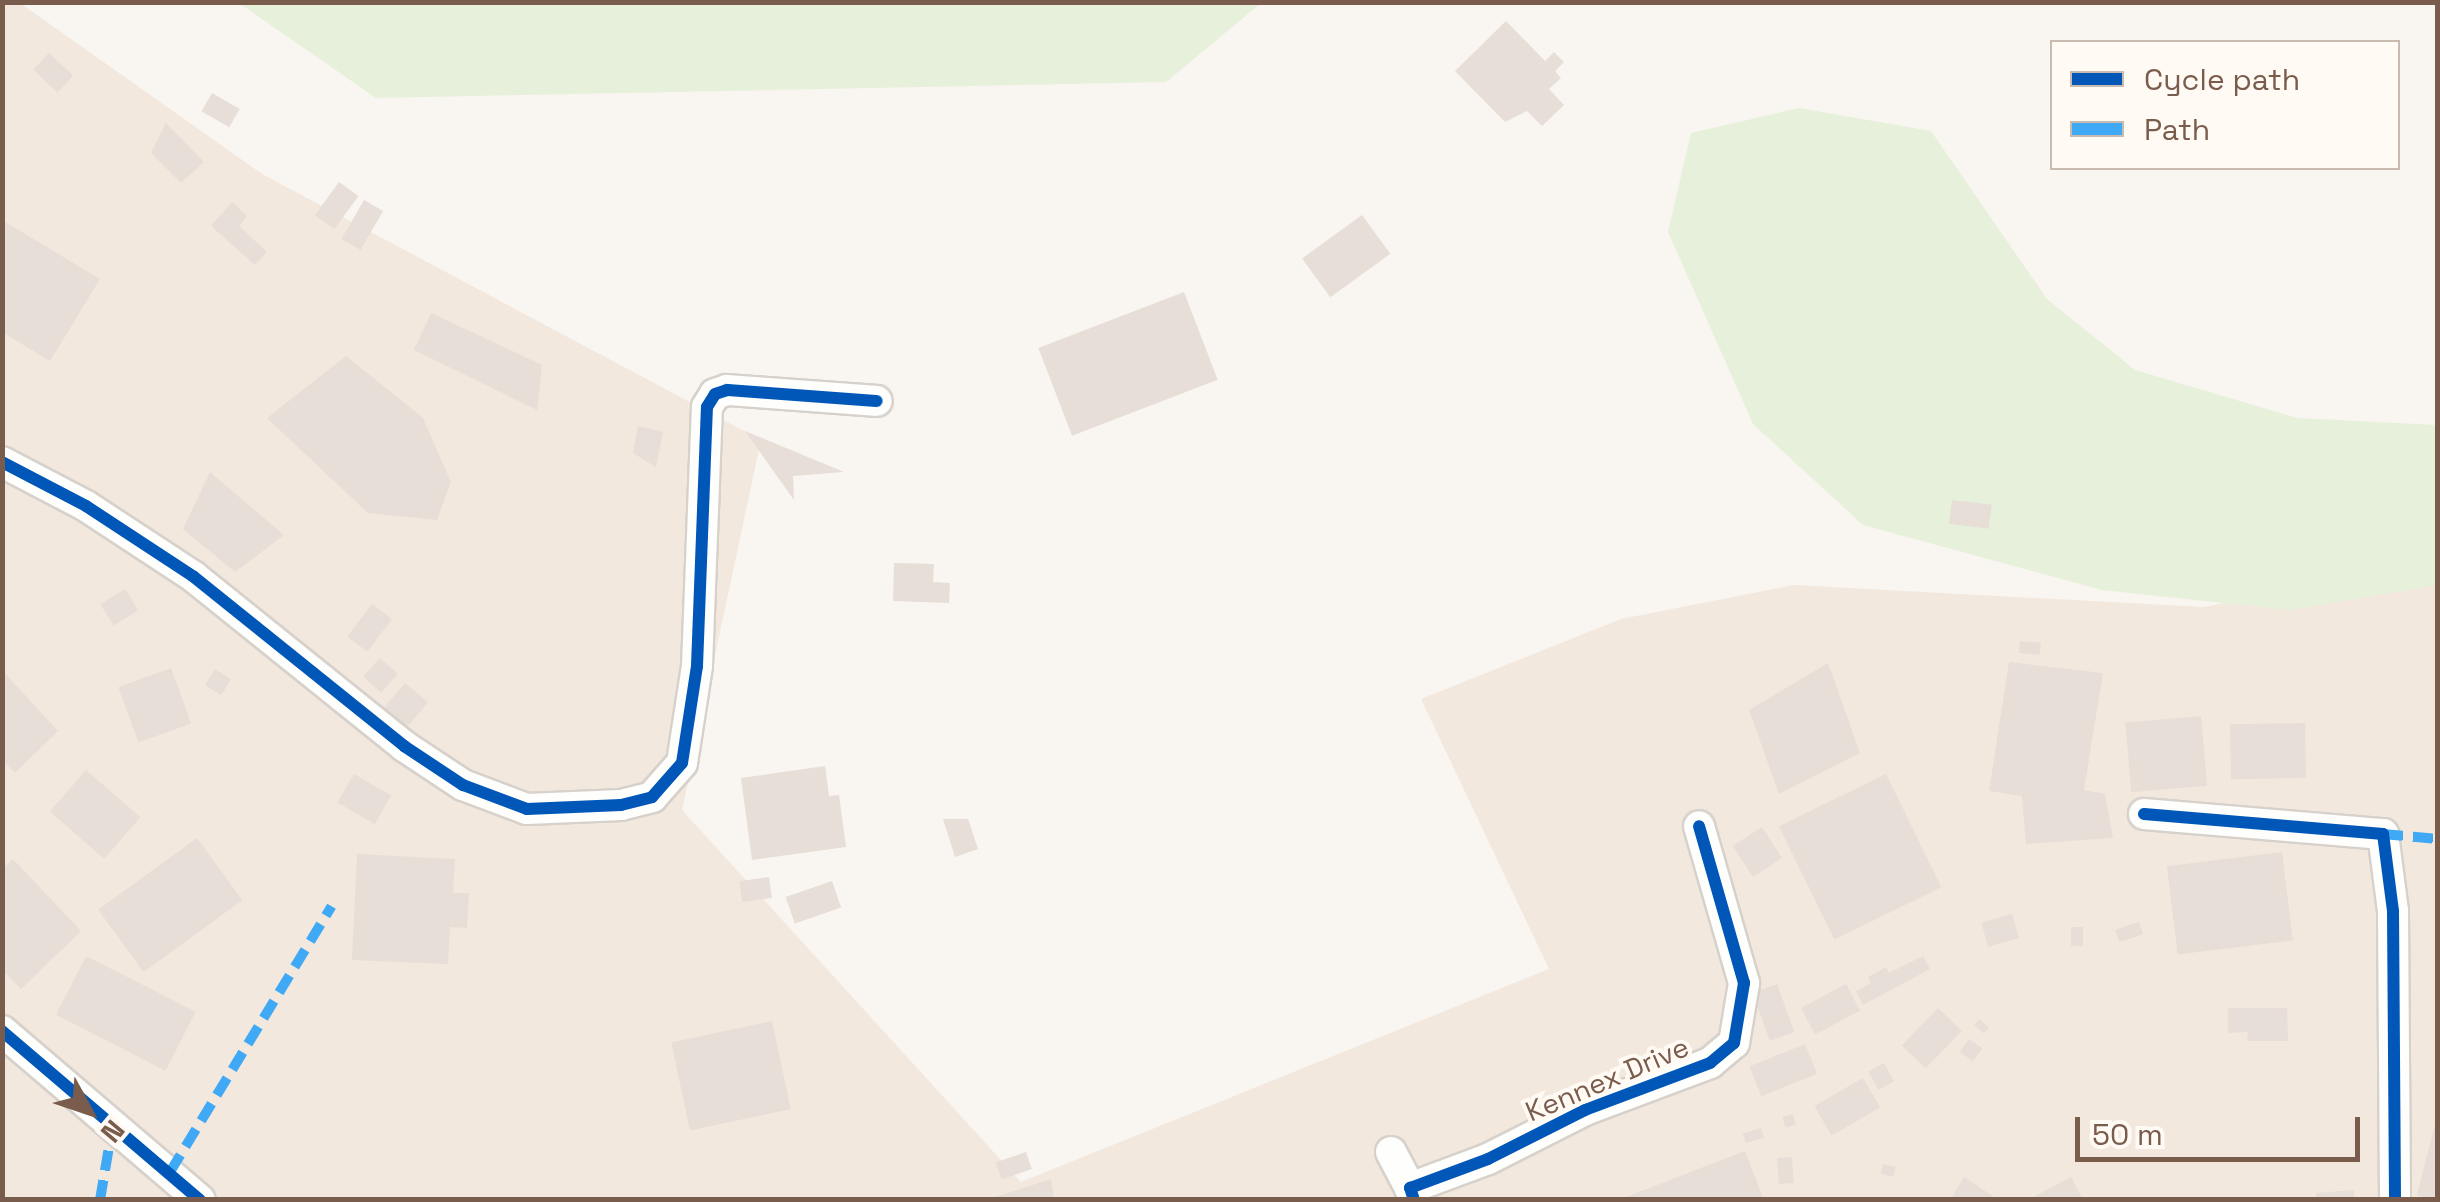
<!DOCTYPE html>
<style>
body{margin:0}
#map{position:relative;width:2440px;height:1202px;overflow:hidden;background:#f9f5f0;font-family:"Space Grotesk",sans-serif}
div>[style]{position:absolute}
.residential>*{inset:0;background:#f2e8de}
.green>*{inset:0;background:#e7f0db}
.building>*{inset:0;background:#e6ded7;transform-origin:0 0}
.roads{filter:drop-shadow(2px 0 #d7d1cb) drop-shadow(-2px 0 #d7d1cb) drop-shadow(0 2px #d7d1cb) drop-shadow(0 -2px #d7d1cb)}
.minor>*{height:30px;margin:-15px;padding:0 15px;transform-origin:15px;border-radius:15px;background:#fefefd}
.quiet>*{height:10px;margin-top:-5px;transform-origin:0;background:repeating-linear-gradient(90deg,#3fa9f5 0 20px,transparent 0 30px)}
.cycleway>*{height:12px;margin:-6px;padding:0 6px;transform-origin:6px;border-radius:6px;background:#0057b8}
span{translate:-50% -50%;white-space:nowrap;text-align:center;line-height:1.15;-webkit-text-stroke:8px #fffaf3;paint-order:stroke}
.street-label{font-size:28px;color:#7a5c4d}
.frame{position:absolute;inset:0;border:5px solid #7a5c4d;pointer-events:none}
.legend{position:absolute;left:2050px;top:40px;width:350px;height:130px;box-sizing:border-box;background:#fffaf3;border:2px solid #cabbb1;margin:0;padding:12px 18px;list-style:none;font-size:30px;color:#7a5c4d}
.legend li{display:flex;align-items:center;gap:20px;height:50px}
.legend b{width:50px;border:2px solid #cabbb1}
.north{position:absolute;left:40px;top:1062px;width:100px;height:100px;-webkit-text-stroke:8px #fffaf3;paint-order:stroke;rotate:130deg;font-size:28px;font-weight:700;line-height:40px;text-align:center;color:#7a5c4d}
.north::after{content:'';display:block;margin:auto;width:35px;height:45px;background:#7a5c4d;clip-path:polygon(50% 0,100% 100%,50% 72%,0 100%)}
.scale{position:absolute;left:2075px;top:1117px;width:285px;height:45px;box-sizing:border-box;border:5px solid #7a5c4d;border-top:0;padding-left:12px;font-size:30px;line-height:35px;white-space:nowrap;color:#7a5c4d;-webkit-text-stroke:8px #fffaf3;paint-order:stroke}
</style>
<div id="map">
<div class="residential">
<div style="clip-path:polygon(2px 3px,20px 3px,262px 174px,761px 440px,682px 810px,1021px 1182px,1549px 969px,1421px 699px,1621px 619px,1794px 585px,2204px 607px,2437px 560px,2437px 1199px,3px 1199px)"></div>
</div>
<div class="green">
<div style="clip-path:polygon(239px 3px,1261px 3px,1166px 82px,376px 98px)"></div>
<div style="clip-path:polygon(1799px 108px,1931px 131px,2047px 299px,2135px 370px,2297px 418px,2437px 425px,2437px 585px,2289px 610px,2102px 590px,1863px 525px,1753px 424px,1668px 232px,1691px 133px)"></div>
</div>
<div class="building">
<div style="clip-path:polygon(1506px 21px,1545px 61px,1554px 52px,1564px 62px,1555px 71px,1561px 78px,1549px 89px,1564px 105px,1542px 126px,1527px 111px,1505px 122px,1455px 71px)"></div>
<div style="left:49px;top:53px;width:33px;height:23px;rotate:43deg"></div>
<div style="left:212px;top:93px;width:32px;height:21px;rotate:30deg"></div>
<div style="clip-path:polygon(166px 123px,204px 162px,181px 183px,151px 153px)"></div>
<div style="left:339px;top:182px;width:24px;height:41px;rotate:36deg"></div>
<div style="left:364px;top:200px;width:22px;height:45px;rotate:30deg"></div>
<div style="clip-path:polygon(232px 202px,247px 216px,239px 226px,267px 252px,255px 265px,211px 226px)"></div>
<div style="left:1362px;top:215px;width:48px;height:74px;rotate:54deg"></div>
<div style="clip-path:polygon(2px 220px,100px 279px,50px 361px,2px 332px)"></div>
<div style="left:1184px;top:292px;width:94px;height:156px;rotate:69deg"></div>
<div style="clip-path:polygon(431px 313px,542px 365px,537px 410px,414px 350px)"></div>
<div style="clip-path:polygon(346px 356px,423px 418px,451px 482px,437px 520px,368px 513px,267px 418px)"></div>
<div style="clip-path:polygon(638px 426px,663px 432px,656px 467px,633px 453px)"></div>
<div style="clip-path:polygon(745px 431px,844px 472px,793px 476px,794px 500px)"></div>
<div style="clip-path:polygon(210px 472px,284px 535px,235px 572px,183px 529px)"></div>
<div style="left:1952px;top:500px;width:40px;height:24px;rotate:7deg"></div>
<div style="clip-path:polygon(894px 563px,934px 564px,933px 582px,950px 583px,949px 603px,893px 601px)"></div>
<div style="left:125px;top:589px;width:25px;height:29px;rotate:58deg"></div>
<div style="left:372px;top:604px;width:25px;height:41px;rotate:37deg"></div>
<div style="left:2020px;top:641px;width:21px;height:12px;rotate:5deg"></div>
<div style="left:380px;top:658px;width:24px;height:25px;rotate:42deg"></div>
<div style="clip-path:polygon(2009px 662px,2103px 673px,2084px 790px,2105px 794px,2113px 838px,2026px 844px,2022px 796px,1989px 791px)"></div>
<div style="clip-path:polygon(1828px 663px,1860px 753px,1779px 794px,1749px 710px)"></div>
<div style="left:171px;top:668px;width:59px;height:56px;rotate:70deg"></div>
<div style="left:215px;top:669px;width:19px;height:19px;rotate:32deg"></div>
<div style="clip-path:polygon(2px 670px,58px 731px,15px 773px,2px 760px)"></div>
<div style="left:405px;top:683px;width:30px;height:33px;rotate:40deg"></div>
<div style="left:2201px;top:716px;width:70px;height:76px;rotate:85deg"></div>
<div style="left:2305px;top:723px;width:55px;height:75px;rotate:89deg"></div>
<div style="clip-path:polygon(825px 766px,829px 796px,839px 795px,846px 847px,752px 860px,741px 778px)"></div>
<div style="left:86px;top:770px;width:72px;height:55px;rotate:41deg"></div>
<div style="left:354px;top:774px;width:43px;height:33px;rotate:30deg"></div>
<div style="left:1886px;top:774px;width:126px;height:119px;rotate:64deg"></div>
<div style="clip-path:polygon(943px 819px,968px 819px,978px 849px,955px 857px)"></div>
<div style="left:1762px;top:827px;width:37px;height:35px;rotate:57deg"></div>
<div style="left:197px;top:838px;width:77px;height:122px;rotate:54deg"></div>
<div style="left:2282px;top:852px;width:89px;height:116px;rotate:83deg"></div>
<div style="clip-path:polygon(357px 854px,455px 859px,453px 893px,469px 893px,467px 928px,450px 927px,448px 964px,352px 960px)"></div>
<div style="clip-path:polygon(13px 859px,81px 931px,21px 989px,2px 970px,2px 869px)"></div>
<div style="left:769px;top:877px;width:21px;height:30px;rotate:82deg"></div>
<div style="left:832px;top:881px;width:28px;height:49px;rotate:71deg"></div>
<div style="left:2012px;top:914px;width:25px;height:32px;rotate:74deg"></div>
<div style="left:2139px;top:922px;width:13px;height:25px;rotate:72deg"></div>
<div style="left:2071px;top:927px;width:12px;height:19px"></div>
<div style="left:86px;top:956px;width:123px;height:66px;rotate:27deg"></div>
<div style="clip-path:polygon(1923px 956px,1930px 969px,1863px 1005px,1856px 991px,1871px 983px,1868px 977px,1886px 967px,1889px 973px)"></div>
<div style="left:1777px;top:984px;width:51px;height:26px;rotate:70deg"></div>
<div style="left:1846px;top:984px;width:30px;height:51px;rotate:62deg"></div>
<div style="left:1938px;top:1008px;width:33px;height:52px;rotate:44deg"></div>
<div style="clip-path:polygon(2228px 1008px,2287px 1008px,2288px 1041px,2247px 1041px,2248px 1032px,2228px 1033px)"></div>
<div style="left:1979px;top:1019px;width:13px;height:8px;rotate:39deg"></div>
<div style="left:772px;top:1021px;width:90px;height:103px;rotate:78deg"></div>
<div style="left:1969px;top:1039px;width:16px;height:16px;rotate:35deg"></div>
<div style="left:1805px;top:1044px;width:32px;height:60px;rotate:68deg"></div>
<div style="left:1884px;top:1063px;width:21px;height:18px;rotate:61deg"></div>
<div style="left:1863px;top:1078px;width:34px;height:56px;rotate:60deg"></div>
<div style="left:1793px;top:1114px;width:11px;height:11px;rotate:75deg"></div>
<div style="clip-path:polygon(2436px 1120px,2438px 1200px,2434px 1200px,2417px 1195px)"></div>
<div style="left:1761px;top:1128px;width:10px;height:19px;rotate:73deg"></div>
<div style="clip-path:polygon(1745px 1151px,1764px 1200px,1621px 1200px,1621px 1199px)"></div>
<div style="left:1026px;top:1152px;width:18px;height:32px;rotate:71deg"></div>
<div style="left:1792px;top:1157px;width:26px;height:15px;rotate:86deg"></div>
<div style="left:1883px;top:1164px;width:13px;height:10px;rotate:13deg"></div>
<div style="clip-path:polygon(1964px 1177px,1994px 1197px,1992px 1200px,1950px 1200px)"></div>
<div style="clip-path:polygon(2071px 1177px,2083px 1200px,2028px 1200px)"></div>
<div style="clip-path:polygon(1051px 1179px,1054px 1200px,989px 1200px,989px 1199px)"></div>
<div style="clip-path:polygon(2354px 1190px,2354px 1200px,2316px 1200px,2316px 1193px)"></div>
</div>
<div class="roads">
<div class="minor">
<div style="left:2px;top:462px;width:95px;rotate:27.6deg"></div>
<div style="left:86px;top:506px;width:129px;rotate:33.3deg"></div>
<div style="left:194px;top:577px;width:270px;rotate:38.8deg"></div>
<div style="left:404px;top:746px;width:71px;rotate:33.5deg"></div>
<div style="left:463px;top:785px;width:68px;rotate:20.6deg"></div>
<div style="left:527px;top:809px;width:94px;rotate:-2.4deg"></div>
<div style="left:621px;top:805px;width:32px;rotate:-14deg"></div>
<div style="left:652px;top:797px;width:45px;rotate:-48.6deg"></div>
<div style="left:682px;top:763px;width:98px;rotate:-81.2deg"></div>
<div style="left:697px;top:666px;width:259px;rotate:-87.8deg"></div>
<div style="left:707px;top:407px;width:15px;rotate:-58deg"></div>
<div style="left:715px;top:394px;width:13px;rotate:-18deg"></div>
<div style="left:727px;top:390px;width:150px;rotate:4.2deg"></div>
<div style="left:2144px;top:814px;width:240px;rotate:4.8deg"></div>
<div style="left:2383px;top:834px;width:78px;rotate:82.6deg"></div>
<div style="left:2393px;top:911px;width:289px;rotate:89.6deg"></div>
<div style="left:2px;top:1031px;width:260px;rotate:40.5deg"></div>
<div style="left:1391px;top:1152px;width:41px;rotate:62.2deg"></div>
<div style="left:1414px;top:1200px;width:13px;rotate:-108deg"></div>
<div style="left:1410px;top:1188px;width:83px;rotate:-20.4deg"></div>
<div style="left:1488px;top:1159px;width:109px;rotate:-26.8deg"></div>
<div style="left:1585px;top:1110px;width:134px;rotate:-20.6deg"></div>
<div style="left:1710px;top:1063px;width:31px;rotate:-40deg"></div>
<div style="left:1734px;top:1043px;width:61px;rotate:-80.5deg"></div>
<div style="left:1744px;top:983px;width:163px;rotate:-106deg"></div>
</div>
</div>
<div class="quiet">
<div style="left:2383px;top:834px;width:55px;rotate:5.2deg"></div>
<div style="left:170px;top:1172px;width:311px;rotate:-58.7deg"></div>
<div style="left:100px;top:1200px;width:72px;rotate:-80.4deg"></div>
</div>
<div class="cycleway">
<div style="left:2px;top:462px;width:95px;rotate:27.6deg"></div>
<div style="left:86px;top:506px;width:129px;rotate:33.3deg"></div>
<div style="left:194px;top:577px;width:270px;rotate:38.8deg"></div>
<div style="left:404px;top:746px;width:71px;rotate:33.5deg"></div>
<div style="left:463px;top:785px;width:68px;rotate:20.6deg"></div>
<div style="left:527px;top:809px;width:94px;rotate:-2.4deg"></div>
<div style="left:621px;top:805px;width:32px;rotate:-14deg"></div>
<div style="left:652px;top:797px;width:45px;rotate:-48.6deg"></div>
<div style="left:682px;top:763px;width:98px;rotate:-81.2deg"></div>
<div style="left:697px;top:666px;width:259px;rotate:-87.8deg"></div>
<div style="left:707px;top:407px;width:15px;rotate:-58deg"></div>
<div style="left:715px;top:394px;width:13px;rotate:-18deg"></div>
<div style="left:727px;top:390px;width:150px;rotate:4.2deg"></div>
<div style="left:2144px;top:814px;width:240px;rotate:4.8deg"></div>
<div style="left:2383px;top:834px;width:78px;rotate:82.6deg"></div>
<div style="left:2393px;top:911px;width:289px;rotate:89.6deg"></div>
<div style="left:2px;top:1031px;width:260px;rotate:40.5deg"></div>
<div style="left:1414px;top:1200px;width:13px;rotate:-108deg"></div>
<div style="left:1410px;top:1188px;width:83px;rotate:-20.4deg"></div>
<div style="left:1488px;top:1159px;width:109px;rotate:-26.8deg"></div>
<div style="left:1585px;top:1110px;width:134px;rotate:-20.6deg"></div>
<div style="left:1710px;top:1063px;width:31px;rotate:-40deg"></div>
<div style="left:1734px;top:1043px;width:61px;rotate:-80.5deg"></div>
<div style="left:1744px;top:983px;width:163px;rotate:-106deg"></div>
</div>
<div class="street-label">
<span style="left:1607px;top:1079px;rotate:-23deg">Kennex Drive</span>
</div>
<div class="frame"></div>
<ul class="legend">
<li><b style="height:12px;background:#0057b8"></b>Cycle path</li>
<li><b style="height:12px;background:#3fa9f5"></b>Path</li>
</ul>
<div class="north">N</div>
<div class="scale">50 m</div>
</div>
